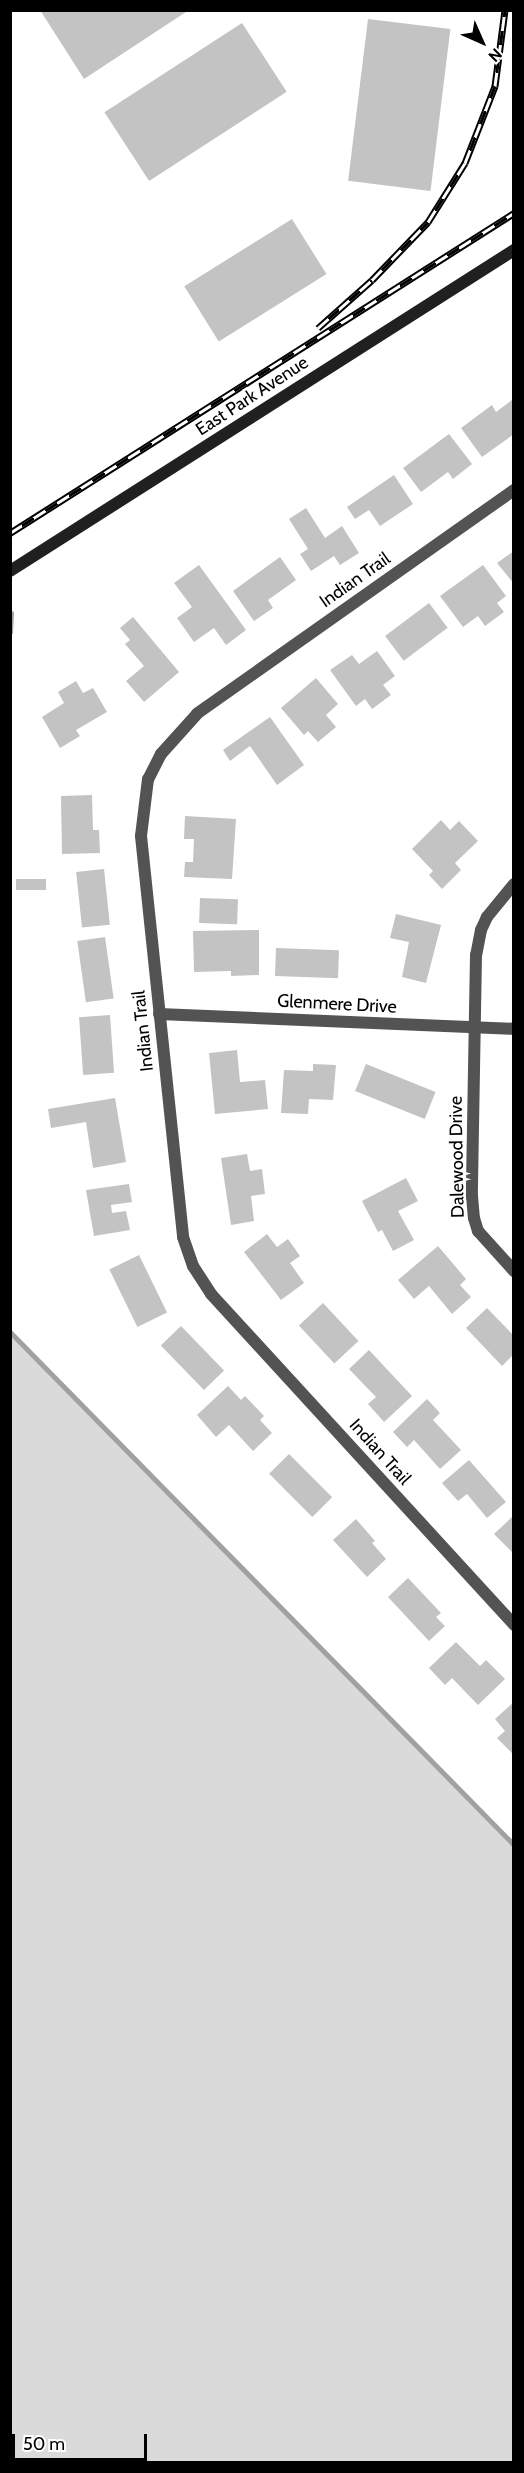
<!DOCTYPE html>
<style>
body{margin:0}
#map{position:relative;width:524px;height:2473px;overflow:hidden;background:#fff;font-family:Cabin,sans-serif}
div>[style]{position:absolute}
.green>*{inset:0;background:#dadada}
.stream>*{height:5px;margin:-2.5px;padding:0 2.5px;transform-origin:2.5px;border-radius:2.5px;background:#a1a1a1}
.building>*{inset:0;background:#c3c3c3;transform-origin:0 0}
.path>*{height:3px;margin-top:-1.5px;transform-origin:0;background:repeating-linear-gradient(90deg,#757575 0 1.5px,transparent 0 4.5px)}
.street>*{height:12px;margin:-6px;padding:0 6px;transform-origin:6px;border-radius:6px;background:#535353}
.secondary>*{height:12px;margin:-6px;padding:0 6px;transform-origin:6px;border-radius:6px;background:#202020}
.rail>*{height:7px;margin-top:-3.5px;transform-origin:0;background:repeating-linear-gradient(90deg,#fff 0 14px,#000 0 28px);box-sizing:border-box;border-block:2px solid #000}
span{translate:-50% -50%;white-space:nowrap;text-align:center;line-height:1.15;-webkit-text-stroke:5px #fff;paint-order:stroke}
.street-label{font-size:18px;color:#000}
.frame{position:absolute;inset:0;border:12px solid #000;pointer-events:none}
.north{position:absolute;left:452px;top:12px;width:60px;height:60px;-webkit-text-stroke:4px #fff;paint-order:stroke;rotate:135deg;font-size:16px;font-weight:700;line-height:24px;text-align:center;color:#000}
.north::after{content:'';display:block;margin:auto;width:21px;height:27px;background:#000;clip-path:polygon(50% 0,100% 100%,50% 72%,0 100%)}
.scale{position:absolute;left:12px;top:2434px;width:135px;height:27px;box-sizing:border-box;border:3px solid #000;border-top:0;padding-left:8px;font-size:18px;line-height:21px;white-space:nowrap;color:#000;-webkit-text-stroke:4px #fff;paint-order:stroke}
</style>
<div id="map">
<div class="green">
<div style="clip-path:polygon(10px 1335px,513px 1847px,513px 2462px,11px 2462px)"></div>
</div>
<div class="stream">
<div style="left:10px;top:632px;width:19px;rotate:-87deg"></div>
<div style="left:10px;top:1332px;width:719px;rotate:45.51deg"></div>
</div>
<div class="building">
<div style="clip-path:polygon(40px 10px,189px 10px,84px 79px)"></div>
<div style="left:368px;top:19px;width:83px;height:163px;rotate:7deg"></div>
<div style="left:242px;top:23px;width:82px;height:164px;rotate:57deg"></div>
<div style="left:292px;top:219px;width:65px;height:127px;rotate:58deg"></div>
<div style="clip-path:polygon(512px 400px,514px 434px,482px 457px,461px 428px,492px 405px,496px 412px)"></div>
<div style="clip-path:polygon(449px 434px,472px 464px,453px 479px,448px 472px,421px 492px,403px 468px)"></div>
<div style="clip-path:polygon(394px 475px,413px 504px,380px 526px,369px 510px,355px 519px,347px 507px)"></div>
<div style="clip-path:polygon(306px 508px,325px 538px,342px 526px,359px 553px,340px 565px,334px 556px,311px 571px,300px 554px,308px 549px,289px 519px)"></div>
<div style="clip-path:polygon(514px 551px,514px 584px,497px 563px)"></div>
<div style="clip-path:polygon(280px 557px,296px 580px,268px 600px,273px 608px,254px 621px,233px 591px)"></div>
<div style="clip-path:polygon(199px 565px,246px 630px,226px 645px,214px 628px,194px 642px,177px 618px,192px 607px,174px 583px)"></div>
<div style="clip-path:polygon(483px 565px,506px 596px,497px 603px,504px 612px,485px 626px,478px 616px,463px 627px,440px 596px)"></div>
<div style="left:429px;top:603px;width:31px;height:55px;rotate:53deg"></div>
<div style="clip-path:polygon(133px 617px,179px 672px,144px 702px,126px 681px,144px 666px,125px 644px,130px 640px,120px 628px)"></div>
<div style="clip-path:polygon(377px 651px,395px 676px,383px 685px,391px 695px,372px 709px,365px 699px,356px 706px,330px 670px,352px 655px,359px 664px)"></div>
<div style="clip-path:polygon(316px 678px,338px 704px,326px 715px,336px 727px,318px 742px,308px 731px,304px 735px,281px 708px)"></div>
<div style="clip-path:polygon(76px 681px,83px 693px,93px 688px,107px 712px,76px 730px,80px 736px,60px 748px,42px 717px,64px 703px,58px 692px)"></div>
<div style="clip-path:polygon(270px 717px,304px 765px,277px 785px,250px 746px,230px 761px,223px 750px)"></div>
<div style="clip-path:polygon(92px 795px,93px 830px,99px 830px,100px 853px,62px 854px,61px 796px)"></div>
<div style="clip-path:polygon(185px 816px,236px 819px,232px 879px,184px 877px,185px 862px,193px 862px,194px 839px,184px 839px)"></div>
<div style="clip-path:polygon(441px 820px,450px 830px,459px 821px,478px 841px,455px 863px,461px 870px,442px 889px,429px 875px,433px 871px,412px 849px)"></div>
<div style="left:104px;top:869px;width:56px;height:28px;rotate:84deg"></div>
<div style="left:46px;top:879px;width:11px;height:30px;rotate:90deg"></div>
<div style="left:200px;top:898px;width:38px;height:25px;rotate:2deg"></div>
<div style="clip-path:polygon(396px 914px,441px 925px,426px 983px,402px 977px,409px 942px,390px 938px)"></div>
<div style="clip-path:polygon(259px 930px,259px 975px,231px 976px,231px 971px,194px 972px,193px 931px)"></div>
<div style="left:105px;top:937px;width:62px;height:28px;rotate:82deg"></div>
<div style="left:276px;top:948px;width:63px;height:28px;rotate:2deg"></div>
<div style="left:110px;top:1015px;width:58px;height:31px;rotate:86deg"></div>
<div style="clip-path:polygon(237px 1050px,240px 1082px,265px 1080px,268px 1109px,215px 1114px,209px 1053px)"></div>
<div style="clip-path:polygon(313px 1064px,336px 1065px,333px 1100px,309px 1099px,308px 1114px,281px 1113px,284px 1070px,313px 1071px)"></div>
<div style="left:366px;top:1064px;width:75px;height:29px;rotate:22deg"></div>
<div style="clip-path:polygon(115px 1098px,126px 1162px,93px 1168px,86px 1122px,51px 1128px,48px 1109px)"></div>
<div style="clip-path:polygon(247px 1154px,250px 1171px,262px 1169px,265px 1194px,251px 1196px,254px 1221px,231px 1225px,221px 1158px)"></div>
<div style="clip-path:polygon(406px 1178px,418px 1201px,398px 1211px,414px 1240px,393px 1251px,382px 1230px,378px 1232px,362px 1201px)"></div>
<div style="clip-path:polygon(129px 1184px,132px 1202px,111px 1205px,112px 1213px,126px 1211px,130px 1230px,94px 1236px,86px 1190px)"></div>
<div style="clip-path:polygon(267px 1234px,277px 1247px,288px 1239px,300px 1256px,290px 1263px,304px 1283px,281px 1300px,244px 1252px)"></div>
<div style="clip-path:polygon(438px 1246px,466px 1279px,460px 1285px,471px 1297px,452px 1314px,429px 1286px,414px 1299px,398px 1280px)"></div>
<div style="left:139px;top:1255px;width:64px;height:33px;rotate:64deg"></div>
<div style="left:323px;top:1303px;width:52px;height:33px;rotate:47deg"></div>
<div style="clip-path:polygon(487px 1308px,514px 1336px,514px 1354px,502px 1366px,466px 1328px)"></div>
<div style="left:181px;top:1326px;width:62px;height:28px;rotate:46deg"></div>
<div style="clip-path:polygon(369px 1350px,412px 1396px,384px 1422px,368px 1404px,376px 1397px,349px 1369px)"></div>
<div style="clip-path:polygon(228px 1386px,241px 1400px,245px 1396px,264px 1416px,260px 1420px,272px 1433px,253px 1451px,229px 1425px,216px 1437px,197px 1415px)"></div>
<div style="clip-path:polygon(427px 1399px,440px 1413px,433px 1420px,461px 1450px,440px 1469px,414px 1440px,407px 1447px,393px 1432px)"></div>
<div style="left:289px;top:1454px;width:61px;height:28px;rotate:45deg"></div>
<div style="clip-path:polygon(469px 1460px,506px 1502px,487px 1518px,467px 1494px,458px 1501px,442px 1483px)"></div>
<div style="clip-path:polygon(512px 1517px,514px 1518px,514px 1554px,494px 1534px)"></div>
<div style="clip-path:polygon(356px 1519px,375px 1541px,372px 1543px,386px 1559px,367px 1577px,333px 1540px)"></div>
<div style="clip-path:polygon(408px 1578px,441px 1613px,436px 1617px,445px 1626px,429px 1641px,388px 1597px)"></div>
<div style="clip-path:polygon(456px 1642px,480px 1666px,486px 1660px,505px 1679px,478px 1705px,452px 1678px,445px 1685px,429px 1668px)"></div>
<div style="clip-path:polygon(514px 1702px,514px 1755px,497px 1738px,505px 1731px,495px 1719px)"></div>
</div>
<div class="path">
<div style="left:10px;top:715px;width:4px"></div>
</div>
<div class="street">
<div style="left:514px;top:490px;width:388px;rotate:144.8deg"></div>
<div style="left:197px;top:714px;width:54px;rotate:132deg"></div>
<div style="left:161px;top:754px;width:28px;rotate:117deg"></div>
<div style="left:148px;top:779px;width:57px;rotate:97deg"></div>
<div style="left:141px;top:836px;width:403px;rotate:84deg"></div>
<div style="left:183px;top:1237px;width:31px;rotate:71deg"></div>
<div style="left:193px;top:1266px;width:33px;rotate:57deg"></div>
<div style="left:211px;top:1294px;width:449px;rotate:47.5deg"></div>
<div style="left:514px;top:884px;width:43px;rotate:129.3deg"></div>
<div style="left:487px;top:917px;width:14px;rotate:115deg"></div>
<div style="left:481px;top:930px;width:25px;rotate:101deg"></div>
<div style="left:476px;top:955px;width:241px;rotate:91deg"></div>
<div style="left:472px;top:1196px;width:22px;rotate:85deg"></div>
<div style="left:474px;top:1218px;width:14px;rotate:73deg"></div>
<div style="left:478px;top:1231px;width:54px;rotate:48deg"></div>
<div style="left:159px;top:1014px;width:355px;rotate:2.4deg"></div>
</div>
<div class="secondary">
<div style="left:10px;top:571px;width:598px;rotate:-32.49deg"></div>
</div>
<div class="rail">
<div style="left:318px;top:328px;width:72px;rotate:-41.6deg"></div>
<div style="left:372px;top:280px;width:81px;rotate:-46deg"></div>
<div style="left:428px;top:222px;width:70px;rotate:-57.9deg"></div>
<div style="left:465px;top:163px;width:83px;rotate:-68.7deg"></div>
<div style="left:495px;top:86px;width:77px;rotate:-82.5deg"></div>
<div style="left:10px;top:533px;width:597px;rotate:-32.41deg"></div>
</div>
<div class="street-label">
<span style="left:252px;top:396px;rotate:-33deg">East Park Avenue</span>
<span style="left:355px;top:580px;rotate:-35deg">Indian Trail</span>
<span style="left:337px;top:1004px;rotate:3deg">Glenmere Drive</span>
<span style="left:143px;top:1031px;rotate:-96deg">Indian Trail</span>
<span style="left:457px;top:1157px;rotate:-91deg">Dalewood Drive</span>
<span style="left:380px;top:1452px;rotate:48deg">Indian Trail</span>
</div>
<div class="frame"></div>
<div class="north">N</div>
<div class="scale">50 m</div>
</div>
